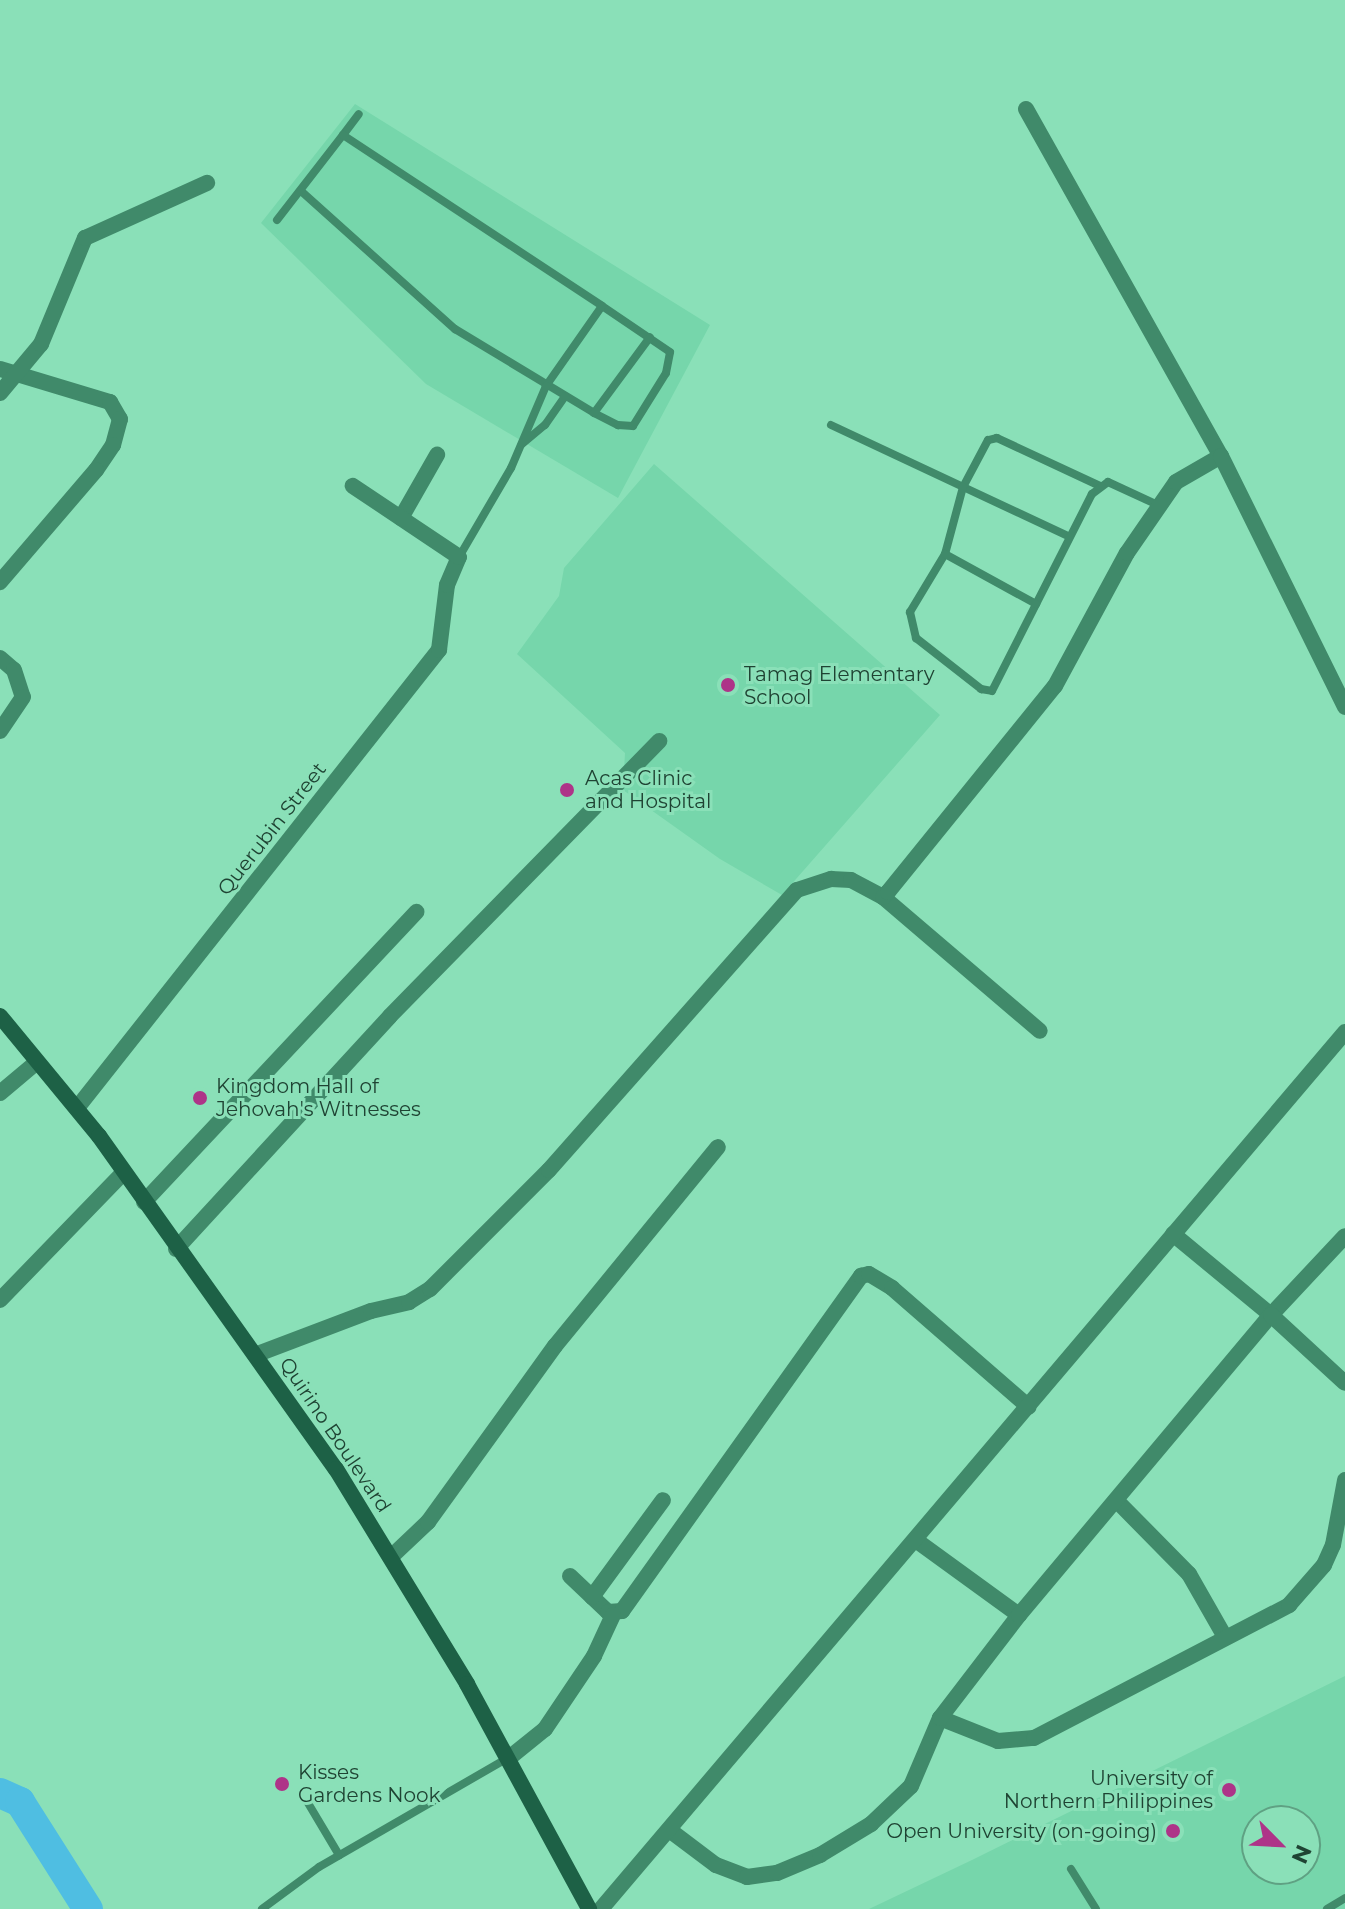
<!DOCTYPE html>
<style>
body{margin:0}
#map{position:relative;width:1345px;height:1909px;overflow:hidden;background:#8ae0b8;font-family:Montserrat,sans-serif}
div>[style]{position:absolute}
.built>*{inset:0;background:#76d6ab}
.river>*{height:30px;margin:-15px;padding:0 15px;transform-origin:15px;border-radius:15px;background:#4fbee2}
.service>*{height:8px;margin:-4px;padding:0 4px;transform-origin:4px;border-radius:4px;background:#408a6a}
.minor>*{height:16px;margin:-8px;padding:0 8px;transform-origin:8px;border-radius:8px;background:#408a6a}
.secondary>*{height:16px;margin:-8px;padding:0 8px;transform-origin:8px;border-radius:8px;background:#1d6146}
.dots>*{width:22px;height:22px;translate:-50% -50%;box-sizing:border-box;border:4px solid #8ae0b8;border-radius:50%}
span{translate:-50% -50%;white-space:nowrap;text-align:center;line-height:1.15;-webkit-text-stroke:6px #8ae0b8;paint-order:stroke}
.poi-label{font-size:20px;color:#1f4333}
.left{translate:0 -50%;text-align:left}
.right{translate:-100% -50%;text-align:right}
.street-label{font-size:20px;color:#1f4333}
.north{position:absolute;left:1241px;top:1805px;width:80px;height:80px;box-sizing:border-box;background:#8ae0b8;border:2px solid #5fa183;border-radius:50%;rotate:114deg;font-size:22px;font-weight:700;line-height:32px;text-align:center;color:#1f4333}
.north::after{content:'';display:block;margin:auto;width:28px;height:36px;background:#ae3488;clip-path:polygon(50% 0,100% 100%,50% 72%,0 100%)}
</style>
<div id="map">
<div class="built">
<div style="clip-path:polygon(355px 104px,710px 325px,618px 498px,426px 384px,261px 223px)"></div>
<div style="clip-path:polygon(654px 464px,940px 715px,782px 895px,720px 859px,623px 790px,625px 753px,517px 654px,559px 596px,564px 568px)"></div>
<div style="clip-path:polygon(evenodd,1345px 1676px,1345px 1909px,869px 1909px,972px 1860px,1345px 1676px,1257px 1821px,1305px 1821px,1305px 1869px,1257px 1869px,1257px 1821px)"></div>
</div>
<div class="river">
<div style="left:0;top:1793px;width:22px;rotate:24deg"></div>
<div style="left:20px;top:1802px;width:127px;rotate:57.6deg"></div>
</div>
<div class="service">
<div style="left:343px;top:135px;width:26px;rotate:-53deg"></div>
<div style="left:301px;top:191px;width:207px;rotate:41.9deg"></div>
<div style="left:455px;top:329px;width:162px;rotate:31.1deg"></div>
<div style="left:594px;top:413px;width:27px;rotate:27deg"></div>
<div style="left:618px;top:425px;width:15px;rotate:4deg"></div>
<div style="left:633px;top:426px;width:62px;rotate:-58.1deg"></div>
<div style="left:666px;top:373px;width:21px;rotate:-79deg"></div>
<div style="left:670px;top:352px;width:82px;rotate:-145.9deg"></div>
<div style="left:277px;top:220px;width:108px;rotate:-52.2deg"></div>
<div style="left:343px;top:135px;width:310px;rotate:33.4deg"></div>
<div style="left:602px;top:306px;width:98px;rotate:125deg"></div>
<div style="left:546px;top:386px;width:89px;rotate:113.1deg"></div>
<div style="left:511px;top:468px;width:103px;rotate:120.3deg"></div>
<div style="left:594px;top:413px;width:94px;rotate:-53.6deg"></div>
<div style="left:831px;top:425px;width:262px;rotate:25.1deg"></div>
<div style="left:522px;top:444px;width:30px;rotate:-40deg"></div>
<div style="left:545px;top:425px;width:35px;rotate:-55deg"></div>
<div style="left:1100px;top:486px;width:114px;rotate:-155deg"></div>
<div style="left:997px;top:438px;width:9px;rotate:167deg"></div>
<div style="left:988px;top:440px;width:53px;rotate:118deg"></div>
<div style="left:963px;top:487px;width:69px;rotate:105deg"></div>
<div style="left:945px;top:554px;width:68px;rotate:121.1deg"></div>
<div style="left:910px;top:612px;width:27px;rotate:77deg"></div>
<div style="left:916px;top:638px;width:83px;rotate:38.1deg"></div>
<div style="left:981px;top:689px;width:11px;rotate:10deg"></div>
<div style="left:992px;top:691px;width:221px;rotate:-63.1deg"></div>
<div style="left:1092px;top:494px;width:20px;rotate:-37deg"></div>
<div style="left:1108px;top:482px;width:57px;rotate:24.8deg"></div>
<div style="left:945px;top:554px;width:104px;rotate:28.8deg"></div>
<div style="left:308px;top:1803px;width:61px;rotate:59.2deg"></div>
<div style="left:1071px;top:1869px;width:47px;rotate:58deg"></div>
<div style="left:262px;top:1909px;width:71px;rotate:-36.4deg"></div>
<div style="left:319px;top:1867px;width:218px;rotate:-30deg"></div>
<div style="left:1327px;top:1909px;width:21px;rotate:-31deg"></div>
</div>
<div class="minor">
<div style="left:1026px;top:109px;width:398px;rotate:60.7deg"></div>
<div style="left:0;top:369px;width:115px;rotate:16.7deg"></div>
<div style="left:110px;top:402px;width:20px;rotate:60deg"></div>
<div style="left:120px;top:419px;width:27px;rotate:105deg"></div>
<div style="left:113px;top:445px;width:30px;rotate:124deg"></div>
<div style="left:96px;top:470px;width:148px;rotate:130.6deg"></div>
<div style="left:0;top:393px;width:64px;rotate:-50.1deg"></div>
<div style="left:41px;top:344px;width:115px;rotate:-67.5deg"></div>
<div style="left:85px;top:238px;width:134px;rotate:-24.3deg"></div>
<div style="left:401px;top:518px;width:73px;rotate:-60.3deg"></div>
<div style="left:0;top:658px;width:18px;rotate:41deg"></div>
<div style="left:14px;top:670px;width:28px;rotate:72deg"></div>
<div style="left:23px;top:697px;width:41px;rotate:124.1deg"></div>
<div style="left:883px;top:897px;width:206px;rotate:40.5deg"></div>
<div style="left:0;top:1093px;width:48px;rotate:-40deg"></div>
<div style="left:77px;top:1108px;width:584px;rotate:-51.68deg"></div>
<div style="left:439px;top:650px;width:65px;rotate:-83deg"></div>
<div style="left:447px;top:585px;width:30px;rotate:-67deg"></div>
<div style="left:459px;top:557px;width:128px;rotate:-146.2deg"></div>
<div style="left:144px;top:1202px;width:398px;rotate:-46.8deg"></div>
<div style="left:1173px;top:1234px;width:127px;rotate:39.6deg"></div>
<div style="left:1271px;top:1315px;width:108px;rotate:-46.9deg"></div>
<div style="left:176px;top:1249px;width:316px;rotate:-47.4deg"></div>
<div style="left:390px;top:1016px;width:385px;rotate:-45.6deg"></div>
<div style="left:0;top:1300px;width:178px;rotate:-45.9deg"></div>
<div style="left:255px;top:1355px;width:124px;rotate:-20.8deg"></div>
<div style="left:371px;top:1311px;width:39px;rotate:-13deg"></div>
<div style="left:409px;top:1302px;width:25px;rotate:-32deg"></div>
<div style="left:430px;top:1289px;width:168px;rotate:-45deg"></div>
<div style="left:549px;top:1170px;width:374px;rotate:-48.5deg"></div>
<div style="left:797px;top:890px;width:36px;rotate:-18deg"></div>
<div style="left:831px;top:879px;width:20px;rotate:3deg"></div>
<div style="left:851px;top:880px;width:36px;rotate:28deg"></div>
<div style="left:883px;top:897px;width:7px;rotate:-45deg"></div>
<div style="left:888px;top:892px;width:265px;rotate:-51deg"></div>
<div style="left:1055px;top:686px;width:151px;rotate:-61.6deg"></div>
<div style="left:1127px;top:553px;width:86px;rotate:-55.4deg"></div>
<div style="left:1176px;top:482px;width:52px;rotate:-30deg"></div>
<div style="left:1221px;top:456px;width:280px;rotate:63.7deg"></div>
<div style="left:1116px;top:1500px;width:104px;rotate:45.4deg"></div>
<div style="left:1189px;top:1574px;width:73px;rotate:60.3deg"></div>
<div style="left:917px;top:1541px;width:126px;rotate:36deg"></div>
<div style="left:392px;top:1556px;width:50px;rotate:-43.4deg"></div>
<div style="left:428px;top:1522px;width:217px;rotate:-54.2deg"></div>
<div style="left:555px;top:1346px;width:257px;rotate:-50.7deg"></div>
<div style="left:570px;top:1576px;width:52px;rotate:43.5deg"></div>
<div style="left:608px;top:1612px;width:14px;rotate:-4deg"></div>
<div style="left:622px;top:1611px;width:412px;rotate:-54.5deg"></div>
<div style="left:861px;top:1276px;width:8px;rotate:-14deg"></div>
<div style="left:869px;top:1274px;width:27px;rotate:31deg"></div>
<div style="left:892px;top:1288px;width:181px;rotate:41deg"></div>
<div style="left:592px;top:1597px;width:120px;rotate:-53.8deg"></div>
<div style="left:940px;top:1718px;width:62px;rotate:21.6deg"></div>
<div style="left:998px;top:1741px;width:36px;rotate:-5deg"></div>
<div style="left:1034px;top:1738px;width:288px;rotate:-27.5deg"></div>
<div style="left:1289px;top:1605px;width:53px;rotate:-48.8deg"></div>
<div style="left:1324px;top:1565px;width:22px;rotate:-66deg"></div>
<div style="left:1333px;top:1545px;width:66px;rotate:-79.5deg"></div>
<div style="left:509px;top:1758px;width:46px;rotate:-38.9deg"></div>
<div style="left:545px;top:1729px;width:88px;rotate:-56.1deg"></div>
<div style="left:594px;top:1656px;width:45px;rotate:-65.1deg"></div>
<div style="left:672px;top:1832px;width:55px;rotate:36.9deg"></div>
<div style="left:716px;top:1865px;width:33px;rotate:21deg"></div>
<div style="left:747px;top:1877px;width:30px;rotate:-8deg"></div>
<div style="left:777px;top:1873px;width:47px;rotate:-22.7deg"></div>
<div style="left:820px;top:1855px;width:60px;rotate:-31.3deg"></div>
<div style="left:871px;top:1824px;width:55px;rotate:-43.5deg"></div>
<div style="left:911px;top:1786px;width:74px;rotate:-66.9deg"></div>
<div style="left:940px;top:1718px;width:130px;rotate:-52.5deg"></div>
<div style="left:1019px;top:1615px;width:392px;rotate:-50deg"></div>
<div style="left:1271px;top:1315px;width:100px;rotate:42.6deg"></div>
<div style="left:601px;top:1909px;width:1150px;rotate:-49.69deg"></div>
</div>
<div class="secondary">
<div style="left:0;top:1016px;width:156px;rotate:50.5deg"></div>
<div style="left:99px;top:1136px;width:409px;rotate:54.6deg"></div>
<div style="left:336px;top:1469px;width:252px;rotate:58.6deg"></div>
<div style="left:467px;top:1684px;width:256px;rotate:61.5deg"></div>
</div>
<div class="dots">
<div style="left:728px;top:685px;background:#ae3488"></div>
<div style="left:567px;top:790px;background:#ae3488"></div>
<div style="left:200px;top:1098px;background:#ae3488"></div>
<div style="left:282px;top:1784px;background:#ae3488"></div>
<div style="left:1229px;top:1790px;background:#ae3488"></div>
<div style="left:1173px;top:1831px;background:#ae3488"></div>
</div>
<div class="poi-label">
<span class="left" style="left:744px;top:686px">Tamag Elementary<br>School</span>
<span class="left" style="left:585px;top:790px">Acas Clinic<br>and Hospital</span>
<span class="left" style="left:216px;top:1098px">Kingdom Hall of<br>Jehovah's Witnesses</span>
<span class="left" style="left:298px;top:1784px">Kisses<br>Gardens Nook</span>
<span class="right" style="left:1213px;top:1790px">University of<br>Northern Philippines</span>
<span class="right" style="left:1157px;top:1831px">Open University (on-going)</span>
</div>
<div class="street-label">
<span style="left:272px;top:829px;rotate:-52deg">Querubin Street</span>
<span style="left:335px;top:1435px;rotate:56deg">Quirino Boulevard</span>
</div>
<div class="north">N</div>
</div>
